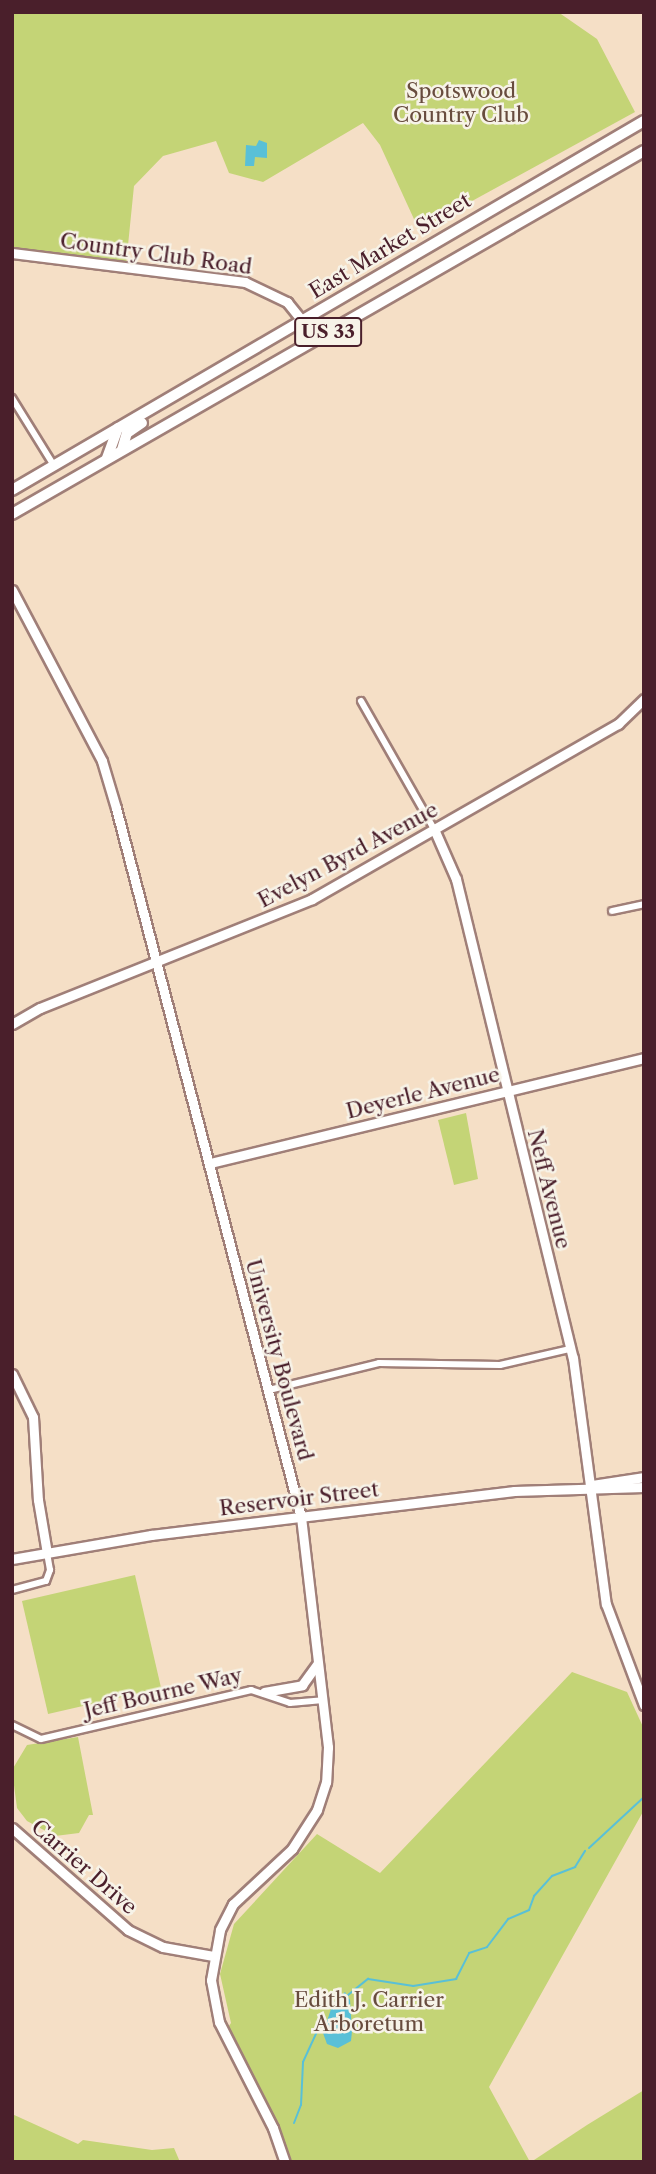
<!DOCTYPE html>
<style>
body{margin:0}
#map{position:relative;width:656px;height:2174px;overflow:hidden;background:#f5dfc6;font-family:"Libre Caslon Text",serif}
div>[style]{position:absolute}
.green>*{inset:0;background:#c4d476;transform-origin:0 0}
.water>*{inset:0;background:#59c0d7}
.stream>*{height:2px;margin:-1px;padding:0 1px;transform-origin:1px;border-radius:1px;background:#59c0d7}
.roads{filter:drop-shadow(2px 0 #a07f78) drop-shadow(-2px 0 #a07f78) drop-shadow(0 2px #a07f78) drop-shadow(0 -2px #a07f78)}
.street>*{height:6px;margin:-3px;padding:0 3px;transform-origin:3px;border-radius:3px;background:#fff}
.secondary>*{height:9px;margin:-4.5px;padding:0 4.5px;transform-origin:4.5px;border-radius:4.5px;background:#fff}
.highway>*{height:10px;margin:-5px;padding:0 5px;transform-origin:5px;border-radius:5px;background:#fff}
span{translate:-50% -50%;white-space:nowrap;text-align:center;line-height:1.15;-webkit-text-stroke:5px #f7f3e8;paint-order:stroke}
.shield-label span{padding:2px 5px;background:#f7f3e8;border:2px solid;border-radius:5px;-webkit-text-stroke-width:0}
.shield-label{font-size:19px;color:#4a1f2b;font-weight:700}
.park-label{font-size:21px;color:#684c3e}
.street-label{font-size:21px;color:#4a1f2b}
.frame{position:absolute;inset:0;border:14px solid #4a1f2b;pointer-events:none}
</style>
<div id="map">
<div class="green">
<div style="clip-path:polygon(12px 12px,558px 12px,597px 39px,635px 112px,419px 230px,380px 145px,363px 123px,263px 182px,229px 173px,216px 141px,163px 156px,134px 186px,126px 265px,12px 248px)"></div>
<div style="clip-path:polygon(466px 1113px,478px 1179px,454px 1185px,438px 1120px)"></div>
<div style="left:135px;top:1575px;width:116px;height:116px;rotate:77deg"></div>
<div style="clip-path:polygon(572px 1672px,627px 1692px,644px 1729px,644px 1810px,489px 2087px,530px 2162px,285px 2162px,224px 2033px,231px 2023px,220px 1974px,234px 1924px,317px 1834px,380px 1873px)"></div>
<div style="clip-path:polygon(78px 1737px,93px 1815px,89px 1815px,79px 1833px,55px 1836px,27px 1821px,17px 1808px,12px 1770px,27px 1745px)"></div>
<div style="clip-path:polygon(644px 2090px,644px 2162px,531px 2162px,587px 2125px)"></div>
<div style="clip-path:polygon(12px 2114px,78px 2144px,83px 2140px,152px 2150px,174px 2148px,180px 2162px,12px 2162px)"></div>
</div>
<div class="water">
<div style="clip-path:polygon(259px 140px,267px 143px,267px 158px,255px 157px,254px 166px,245px 166px,246px 145px,256px 146px)"></div>
<div style="clip-path:polygon(345px 1992px,350px 2000px,352px 2031px,351px 2041px,338px 2048px,327px 2044px,323px 2033px,333px 2003px)"></div>
</div>
<div class="stream">
<div style="left:589px;top:1848px;width:75px;rotate:-42.8deg"></div>
<div style="left:348px;top:1995px;width:26px;rotate:-39deg"></div>
<div style="left:368px;top:1979px;width:46px;rotate:8.8deg"></div>
<div style="left:413px;top:1986px;width:44px;rotate:-9.2deg"></div>
<div style="left:456px;top:1979px;width:29px;rotate:-63deg"></div>
<div style="left:469px;top:1953px;width:19px;rotate:-18deg"></div>
<div style="left:487px;top:1947px;width:35px;rotate:-53deg"></div>
<div style="left:508px;top:1919px;width:23px;rotate:-23deg"></div>
<div style="left:529px;top:1910px;width:15px;rotate:-70deg"></div>
<div style="left:534px;top:1896px;width:27px;rotate:-48deg"></div>
<div style="left:552px;top:1876px;width:25px;rotate:-21deg"></div>
<div style="left:575px;top:1867px;width:19px;rotate:-58deg"></div>
<div style="left:294px;top:2123px;width:19px;rotate:-69deg"></div>
<div style="left:301px;top:2105px;width:43px;rotate:-87.3deg"></div>
<div style="left:303px;top:2062px;width:41px;rotate:-65.3deg"></div>
<div style="left:320px;top:2025px;width:6px;rotate:-18deg"></div>
</div>
<div class="roads">
<div class="street">
<div style="left:12px;top:398px;width:78px;rotate:58.2deg"></div>
<div style="left:361px;top:701px;width:147px;rotate:60.3deg"></div>
<div style="left:612px;top:911px;width:33px;rotate:-12deg"></div>
<div style="left:269px;top:1390px;width:113px;rotate:-13.8deg"></div>
<div style="left:379px;top:1363px;width:121px;rotate:0.9deg"></div>
<div style="left:500px;top:1365px;width:72px;rotate:-12.9deg"></div>
<div style="left:12px;top:1590px;width:35px;rotate:-15deg"></div>
<div style="left:46px;top:1581px;width:12px;rotate:-70deg"></div>
<div style="left:50px;top:1570px;width:17px;rotate:-100deg"></div>
<div style="left:12px;top:1725px;width:32px;rotate:26deg"></div>
<div style="left:41px;top:1739px;width:216px;rotate:-13.1deg"></div>
<div style="left:251px;top:1690px;width:41px;rotate:18.4deg"></div>
<div style="left:290px;top:1703px;width:33px;rotate:-5deg"></div>
</div>
<div class="secondary">
<div style="left:12px;top:253px;width:235px;rotate:7.1deg"></div>
<div style="left:245px;top:282px;width:47px;rotate:25.5deg"></div>
<div style="left:287px;top:302px;width:46px;rotate:51.1deg"></div>
<div style="left:12px;top:590px;width:193px;rotate:62.2deg"></div>
<div style="left:102px;top:761px;width:49px;rotate:73.4deg"></div>
<div style="left:116px;top:808px;width:733px;rotate:75.38deg"></div>
<div style="left:301px;top:1517px;width:232px;rotate:83.3deg"></div>
<div style="left:328px;top:1747px;width:35px;rotate:93deg"></div>
<div style="left:326px;top:1782px;width:29px;rotate:108deg"></div>
<div style="left:317px;top:1810px;width:46px;rotate:122.7deg"></div>
<div style="left:292px;top:1849px;width:81px;rotate:137deg"></div>
<div style="left:233px;top:1904px;width:29px;rotate:117deg"></div>
<div style="left:220px;top:1930px;width:51px;rotate:100.2deg"></div>
<div style="left:211px;top:1980px;width:43px;rotate:79.2deg"></div>
<div style="left:219px;top:2022px;width:119px;rotate:63deg"></div>
<div style="left:273px;top:2128px;width:36px;rotate:71deg"></div>
<div style="left:434px;top:829px;width:55px;rotate:66.3deg"></div>
<div style="left:456px;top:879px;width:493px;rotate:76.3deg"></div>
<div style="left:573px;top:1358px;width:248px;rotate:82.4deg"></div>
<div style="left:606px;top:1604px;width:108px;rotate:69.4deg"></div>
<div style="left:12px;top:1024px;width:32px;rotate:-30deg"></div>
<div style="left:40px;top:1008px;width:293px;rotate:-21.8deg"></div>
<div style="left:312px;top:899px;width:353px;rotate:-29.8deg"></div>
<div style="left:618px;top:724px;width:36px;rotate:-44deg"></div>
<div style="left:210px;top:1163px;width:447px;rotate:-13.6deg"></div>
<div style="left:12px;top:1374px;width:48px;rotate:64deg"></div>
<div style="left:33px;top:1417px;width:83px;rotate:86.6deg"></div>
<div style="left:38px;top:1500px;width:54px;rotate:80.4deg"></div>
<div style="left:592px;top:1485px;width:53px;rotate:-8.7deg"></div>
<div style="left:12px;top:1559px;width:141px;rotate:-9.8deg"></div>
<div style="left:151px;top:1535px;width:366px;rotate:-6.9deg"></div>
<div style="left:514px;top:1491px;width:130px;rotate:-1.8deg"></div>
<div style="left:264px;top:1692px;width:39px;rotate:-10deg"></div>
<div style="left:302px;top:1685px;width:26px;rotate:-54deg"></div>
<div style="left:12px;top:1828px;width:154px;rotate:41.3deg"></div>
<div style="left:128px;top:1930px;width:39px;rotate:26deg"></div>
<div style="left:163px;top:1947px;width:51px;rotate:10.2deg"></div>
</div>
<div class="highway">
<div style="left:122px;top:450px;width:18px;rotate:-74deg"></div>
<div style="left:127px;top:433px;width:18px;rotate:-34deg"></div>
<div style="left:107px;top:458px;width:32px;rotate:-70deg"></div>
<div style="left:12px;top:490px;width:732px;rotate:-30.28deg"></div>
<div style="left:12px;top:514px;width:729px;rotate:-29.87deg"></div>
</div>
</div>
<div class="shield-label">
<span style="left:328px;top:332px">US 33</span>
</div>
<div class="park-label">
<span style="left:461px;top:103px">Spotswood<br>Country Club</span>
<span style="left:369px;top:2012px">Edith J. Carrier<br>Arboretum</span>
</div>
<div class="street-label">
<span style="left:390px;top:246px;rotate:-31deg">East Market Street</span>
<span style="left:156px;top:254px;rotate:8deg">Country Club Road</span>
<span style="left:348px;top:855px;rotate:-28deg">Evelyn Byrd Avenue</span>
<span style="left:423px;top:1093px;rotate:-14deg">Deyerle Avenue</span>
<span style="left:549px;top:1189px;rotate:76deg">Neff Avenue</span>
<span style="left:279px;top:1360px;rotate:75deg">University Boulevard</span>
<span style="left:299px;top:1499px;rotate:-7deg">Reservoir Street</span>
<span style="left:163px;top:1693px;rotate:-13deg">Jeff Bourne Way</span>
<span style="left:84px;top:1867px;rotate:41deg">Carrier Drive</span>
</div>
<div class="frame"></div>
</div>
